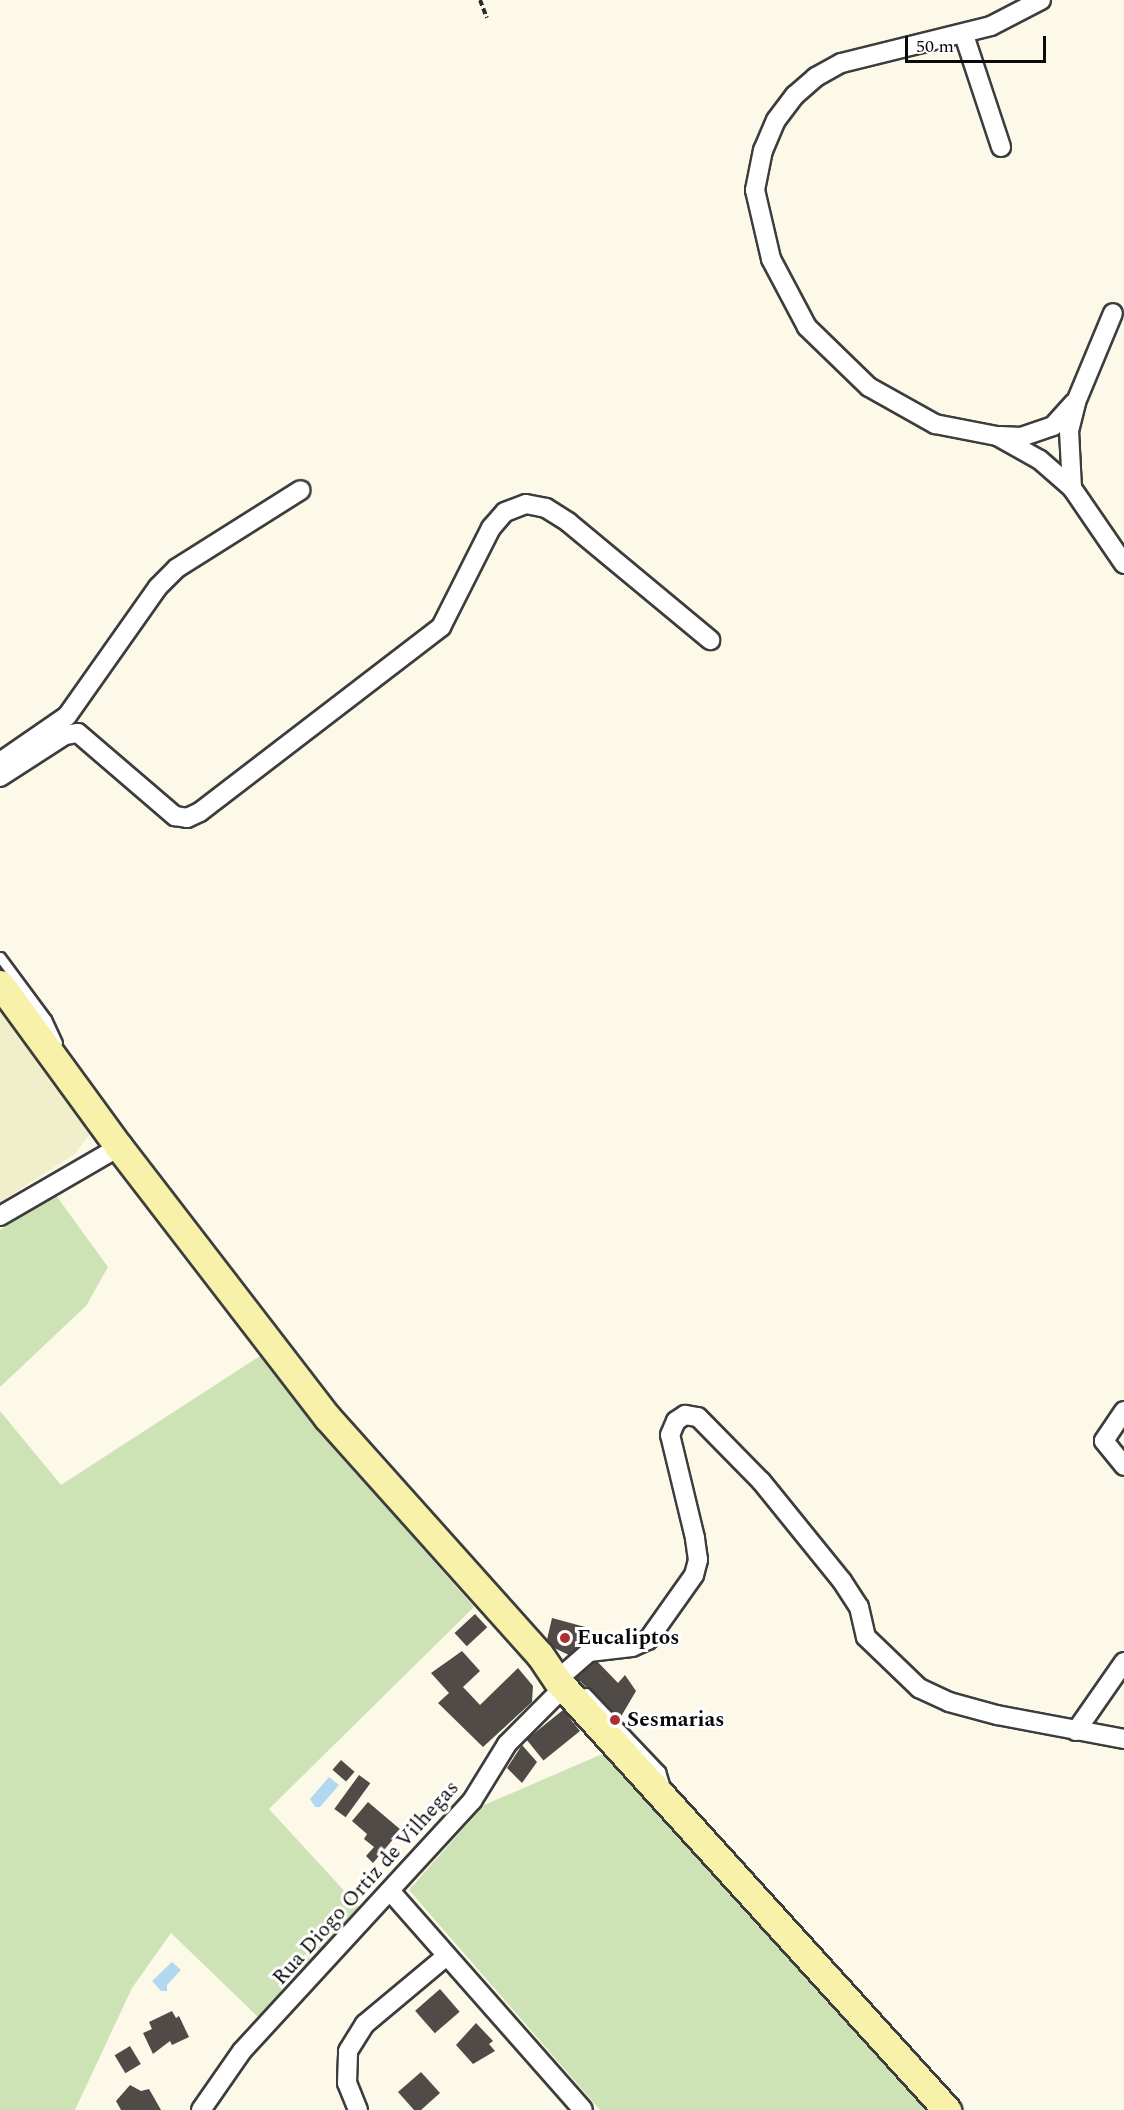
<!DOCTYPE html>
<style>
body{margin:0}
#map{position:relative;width:1124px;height:2110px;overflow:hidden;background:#fdf9e8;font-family:Spectral,serif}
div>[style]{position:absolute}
.farmland>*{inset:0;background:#f0eecb}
.green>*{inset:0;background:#cde3b6}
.water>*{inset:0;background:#b2d7f0}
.building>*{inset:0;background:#514b47;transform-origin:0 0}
.path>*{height:4px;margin-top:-2px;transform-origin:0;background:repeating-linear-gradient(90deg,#2c2c2c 0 6px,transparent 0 9px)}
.roads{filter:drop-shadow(2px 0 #3d3d3d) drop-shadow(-2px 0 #3d3d3d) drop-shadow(0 2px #3d3d3d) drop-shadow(0 -2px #3d3d3d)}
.lane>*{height:9px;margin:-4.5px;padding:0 4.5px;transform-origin:4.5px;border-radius:4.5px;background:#fff}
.street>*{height:18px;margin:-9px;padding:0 9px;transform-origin:9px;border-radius:9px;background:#fff}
.secondary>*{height:27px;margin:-13.5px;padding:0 13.5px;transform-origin:13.5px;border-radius:13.5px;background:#f8f1a9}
.dots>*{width:16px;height:16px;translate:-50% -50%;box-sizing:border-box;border:3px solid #fff;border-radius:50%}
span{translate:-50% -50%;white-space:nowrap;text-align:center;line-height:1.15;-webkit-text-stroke:6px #fff;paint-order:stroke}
.poi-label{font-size:21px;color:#0a0a0a;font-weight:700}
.left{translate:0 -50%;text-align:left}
.street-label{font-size:21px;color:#0a0a0a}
.scale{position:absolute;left:905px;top:36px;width:141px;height:27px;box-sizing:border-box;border:3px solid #0a0a0a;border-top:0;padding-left:8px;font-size:18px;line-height:21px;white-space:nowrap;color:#0a0a0a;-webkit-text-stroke:4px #fff;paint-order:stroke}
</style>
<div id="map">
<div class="farmland">
<div style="clip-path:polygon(0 1008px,90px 1133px,75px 1154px,0 1202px)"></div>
</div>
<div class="green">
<div style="clip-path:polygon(55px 1194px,108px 1267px,86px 1306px,0 1387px,0 1230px)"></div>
<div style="clip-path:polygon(260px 1356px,321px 1433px,474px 1607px,269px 1809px,360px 1908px,258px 2017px,171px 1933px,132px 1988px,75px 2110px,0 2110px,0 1411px,61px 1485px)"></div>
<div style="clip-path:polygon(607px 1752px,939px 2110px,600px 2110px,409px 1890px,484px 1805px)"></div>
</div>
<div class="water">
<div style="clip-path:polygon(329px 1777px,339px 1785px,320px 1807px,315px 1807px,310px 1799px)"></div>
<div style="clip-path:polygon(172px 1962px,181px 1970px,167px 1985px,167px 1991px,161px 1991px,152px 1981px)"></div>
</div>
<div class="building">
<div style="left:475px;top:1614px;width:18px;height:28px;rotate:47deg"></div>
<div style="clip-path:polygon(552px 1618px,589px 1628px,573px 1657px,546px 1644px)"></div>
<div style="clip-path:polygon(462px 1651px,480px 1671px,463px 1687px,480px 1705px,518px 1668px,533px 1686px,532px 1702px,483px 1747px,438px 1703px,449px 1693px,431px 1673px)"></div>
<div style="clip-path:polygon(593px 1657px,618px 1683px,625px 1675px,636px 1691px,619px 1720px,574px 1675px)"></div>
<div style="left:563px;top:1710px;width:27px;height:47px;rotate:51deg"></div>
<div style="clip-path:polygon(522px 1745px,537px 1762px,522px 1783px,507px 1768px)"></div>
<div style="left:341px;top:1760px;width:18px;height:13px;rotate:41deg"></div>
<div style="left:359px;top:1775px;width:14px;height:42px;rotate:36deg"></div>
<div style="clip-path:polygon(368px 1802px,401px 1830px,373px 1863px,366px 1856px,374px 1847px,364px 1839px,367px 1834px,352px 1821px)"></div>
<div style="left:440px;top:1989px;width:30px;height:33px;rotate:49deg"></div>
<div style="clip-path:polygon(172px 2011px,176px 2018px,179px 2016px,189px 2037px,172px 2045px,170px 2041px,153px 2054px,143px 2033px,152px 2029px,149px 2022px)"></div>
<div style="clip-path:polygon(476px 2023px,493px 2041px,489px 2044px,495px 2051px,473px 2064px,456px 2045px)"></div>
<div style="left:130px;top:2046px;width:21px;height:18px;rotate:59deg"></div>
<div style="clip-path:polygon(421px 2072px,440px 2093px,421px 2110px,414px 2110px,398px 2092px)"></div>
<div style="clip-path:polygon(130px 2085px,141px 2091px,149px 2089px,161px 2110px,121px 2110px,116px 2101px)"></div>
</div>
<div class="path">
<div style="left:480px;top:0;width:19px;rotate:69deg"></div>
</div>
<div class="roads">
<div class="lane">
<div style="left:0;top:957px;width:77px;rotate:53.4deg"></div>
<div style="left:46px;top:1019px;width:26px;rotate:65deg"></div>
<div style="left:586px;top:1693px;width:108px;rotate:46.5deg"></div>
<div style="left:660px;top:1771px;width:14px;rotate:73deg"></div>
</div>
<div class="street">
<div style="left:1041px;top:0;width:56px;rotate:152.5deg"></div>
<div style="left:991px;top:26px;width:154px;rotate:166.1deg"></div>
<div style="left:841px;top:63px;width:29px;rotate:151deg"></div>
<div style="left:816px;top:77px;width:28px;rotate:139deg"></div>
<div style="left:795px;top:95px;width:31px;rotate:127deg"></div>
<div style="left:776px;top:120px;width:33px;rotate:113deg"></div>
<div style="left:763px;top:150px;width:41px;rotate:101.3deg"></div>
<div style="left:755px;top:190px;width:71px;rotate:76.9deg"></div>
<div style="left:771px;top:259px;width:77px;rotate:62.1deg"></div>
<div style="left:807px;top:327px;width:86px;rotate:44.1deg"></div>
<div style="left:869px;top:387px;width:76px;rotate:29.3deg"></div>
<div style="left:935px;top:424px;width:63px;rotate:11deg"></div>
<div style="left:997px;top:436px;width:49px;rotate:29.2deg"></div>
<div style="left:1040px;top:460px;width:43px;rotate:41.2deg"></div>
<div style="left:1072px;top:488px;width:92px;rotate:55.6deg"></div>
<div style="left:964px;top:35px;width:118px;rotate:71.7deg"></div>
<div style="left:1000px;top:436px;width:21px;rotate:3deg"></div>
<div style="left:1021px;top:437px;width:34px;rotate:-19deg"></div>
<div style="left:1053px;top:426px;width:31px;rotate:-48deg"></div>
<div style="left:1072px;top:488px;width:57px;rotate:-93deg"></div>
<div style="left:1069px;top:431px;width:30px;rotate:-76deg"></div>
<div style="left:1076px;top:402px;width:96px;rotate:-67.4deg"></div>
<div style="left:0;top:762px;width:81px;rotate:-34.5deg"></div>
<div style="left:67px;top:716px;width:158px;rotate:-54.8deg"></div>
<div style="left:158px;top:587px;width:27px;rotate:-45deg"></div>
<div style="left:177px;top:568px;width:146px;rotate:-32.2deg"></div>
<div style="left:0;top:777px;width:77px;rotate:-32.9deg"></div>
<div style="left:65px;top:735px;width:13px;rotate:-9deg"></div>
<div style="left:78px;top:733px;width:128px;rotate:40.6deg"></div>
<div style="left:175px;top:816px;width:12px;rotate:9deg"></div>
<div style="left:187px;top:818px;width:14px;rotate:-25deg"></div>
<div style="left:200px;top:812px;width:304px;rotate:-37.5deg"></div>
<div style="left:441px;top:627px;width:111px;rotate:-63.2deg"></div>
<div style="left:491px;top:528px;width:21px;rotate:-49deg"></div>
<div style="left:505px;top:512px;width:22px;rotate:-21deg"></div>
<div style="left:526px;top:504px;width:20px;rotate:11deg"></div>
<div style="left:546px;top:508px;width:26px;rotate:32deg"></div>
<div style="left:568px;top:522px;width:185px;rotate:39.7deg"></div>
<div style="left:0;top:1216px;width:138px;rotate:-30.1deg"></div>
<div style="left:1124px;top:1411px;width:36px;rotate:124deg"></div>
<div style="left:1104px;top:1441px;width:32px;rotate:51deg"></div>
<div style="left:557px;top:1680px;width:43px;rotate:-41.2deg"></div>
<div style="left:589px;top:1652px;width:43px;rotate:-6.6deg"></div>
<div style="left:632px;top:1647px;width:17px;rotate:-24deg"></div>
<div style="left:648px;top:1640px;width:80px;rotate:-54.7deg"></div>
<div style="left:694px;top:1575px;width:16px;rotate:-75deg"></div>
<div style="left:698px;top:1560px;width:22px;rotate:-98deg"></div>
<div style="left:695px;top:1538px;width:106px;rotate:-103.6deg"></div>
<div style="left:670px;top:1435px;width:15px;rotate:-67deg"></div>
<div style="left:676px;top:1421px;width:11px;rotate:-34deg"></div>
<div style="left:685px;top:1415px;width:13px;rotate:9deg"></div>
<div style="left:698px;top:1417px;width:90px;rotate:45.5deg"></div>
<div style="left:761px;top:1481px;width:129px;rotate:51deg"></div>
<div style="left:842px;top:1581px;width:31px;rotate:57deg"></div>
<div style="left:859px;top:1607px;width:31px;rotate:77deg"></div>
<div style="left:866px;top:1637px;width:74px;rotate:43.9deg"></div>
<div style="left:919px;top:1688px;width:33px;rotate:25deg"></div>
<div style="left:949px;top:1702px;width:50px;rotate:15.2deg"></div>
<div style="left:997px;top:1715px;width:129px;rotate:10.7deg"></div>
<div style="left:1076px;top:1731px;width:84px;rotate:-55.2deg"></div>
<div style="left:391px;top:1892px;width:290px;rotate:48.6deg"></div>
<div style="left:201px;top:2110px;width:72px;rotate:-55.2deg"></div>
<div style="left:242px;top:2051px;width:340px;rotate:-47.4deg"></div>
<div style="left:472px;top:1801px;width:67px;rotate:-58.4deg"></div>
<div style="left:507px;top:1744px;width:81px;rotate:-45deg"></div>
<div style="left:358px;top:2110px;width:29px;rotate:-112deg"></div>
<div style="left:347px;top:2083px;width:32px;rotate:-88deg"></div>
<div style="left:348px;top:2051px;width:32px;rotate:-58deg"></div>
<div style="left:365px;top:2024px;width:104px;rotate:-39.9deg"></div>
</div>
<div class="secondary">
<div style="left:0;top:984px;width:202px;rotate:53.9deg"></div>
<div style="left:119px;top:1147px;width:341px;rotate:52.4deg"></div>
<div style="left:327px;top:1417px;width:319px;rotate:48.2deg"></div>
<div style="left:540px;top:1655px;width:30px;rotate:56deg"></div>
<div style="left:557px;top:1680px;width:581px;rotate:47.79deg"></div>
</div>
</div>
<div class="dots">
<div style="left:565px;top:1638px;background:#ac2f33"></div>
<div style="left:615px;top:1720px;background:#ac2f33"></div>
</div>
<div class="poi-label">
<span class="left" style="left:577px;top:1638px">Eucaliptos</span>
<span class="left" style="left:627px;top:1720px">Sesmarias</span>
</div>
<div class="street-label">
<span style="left:366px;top:1883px;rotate:-48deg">Rua Diogo Ortiz de Vilhegas</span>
</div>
<div class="scale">50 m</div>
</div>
